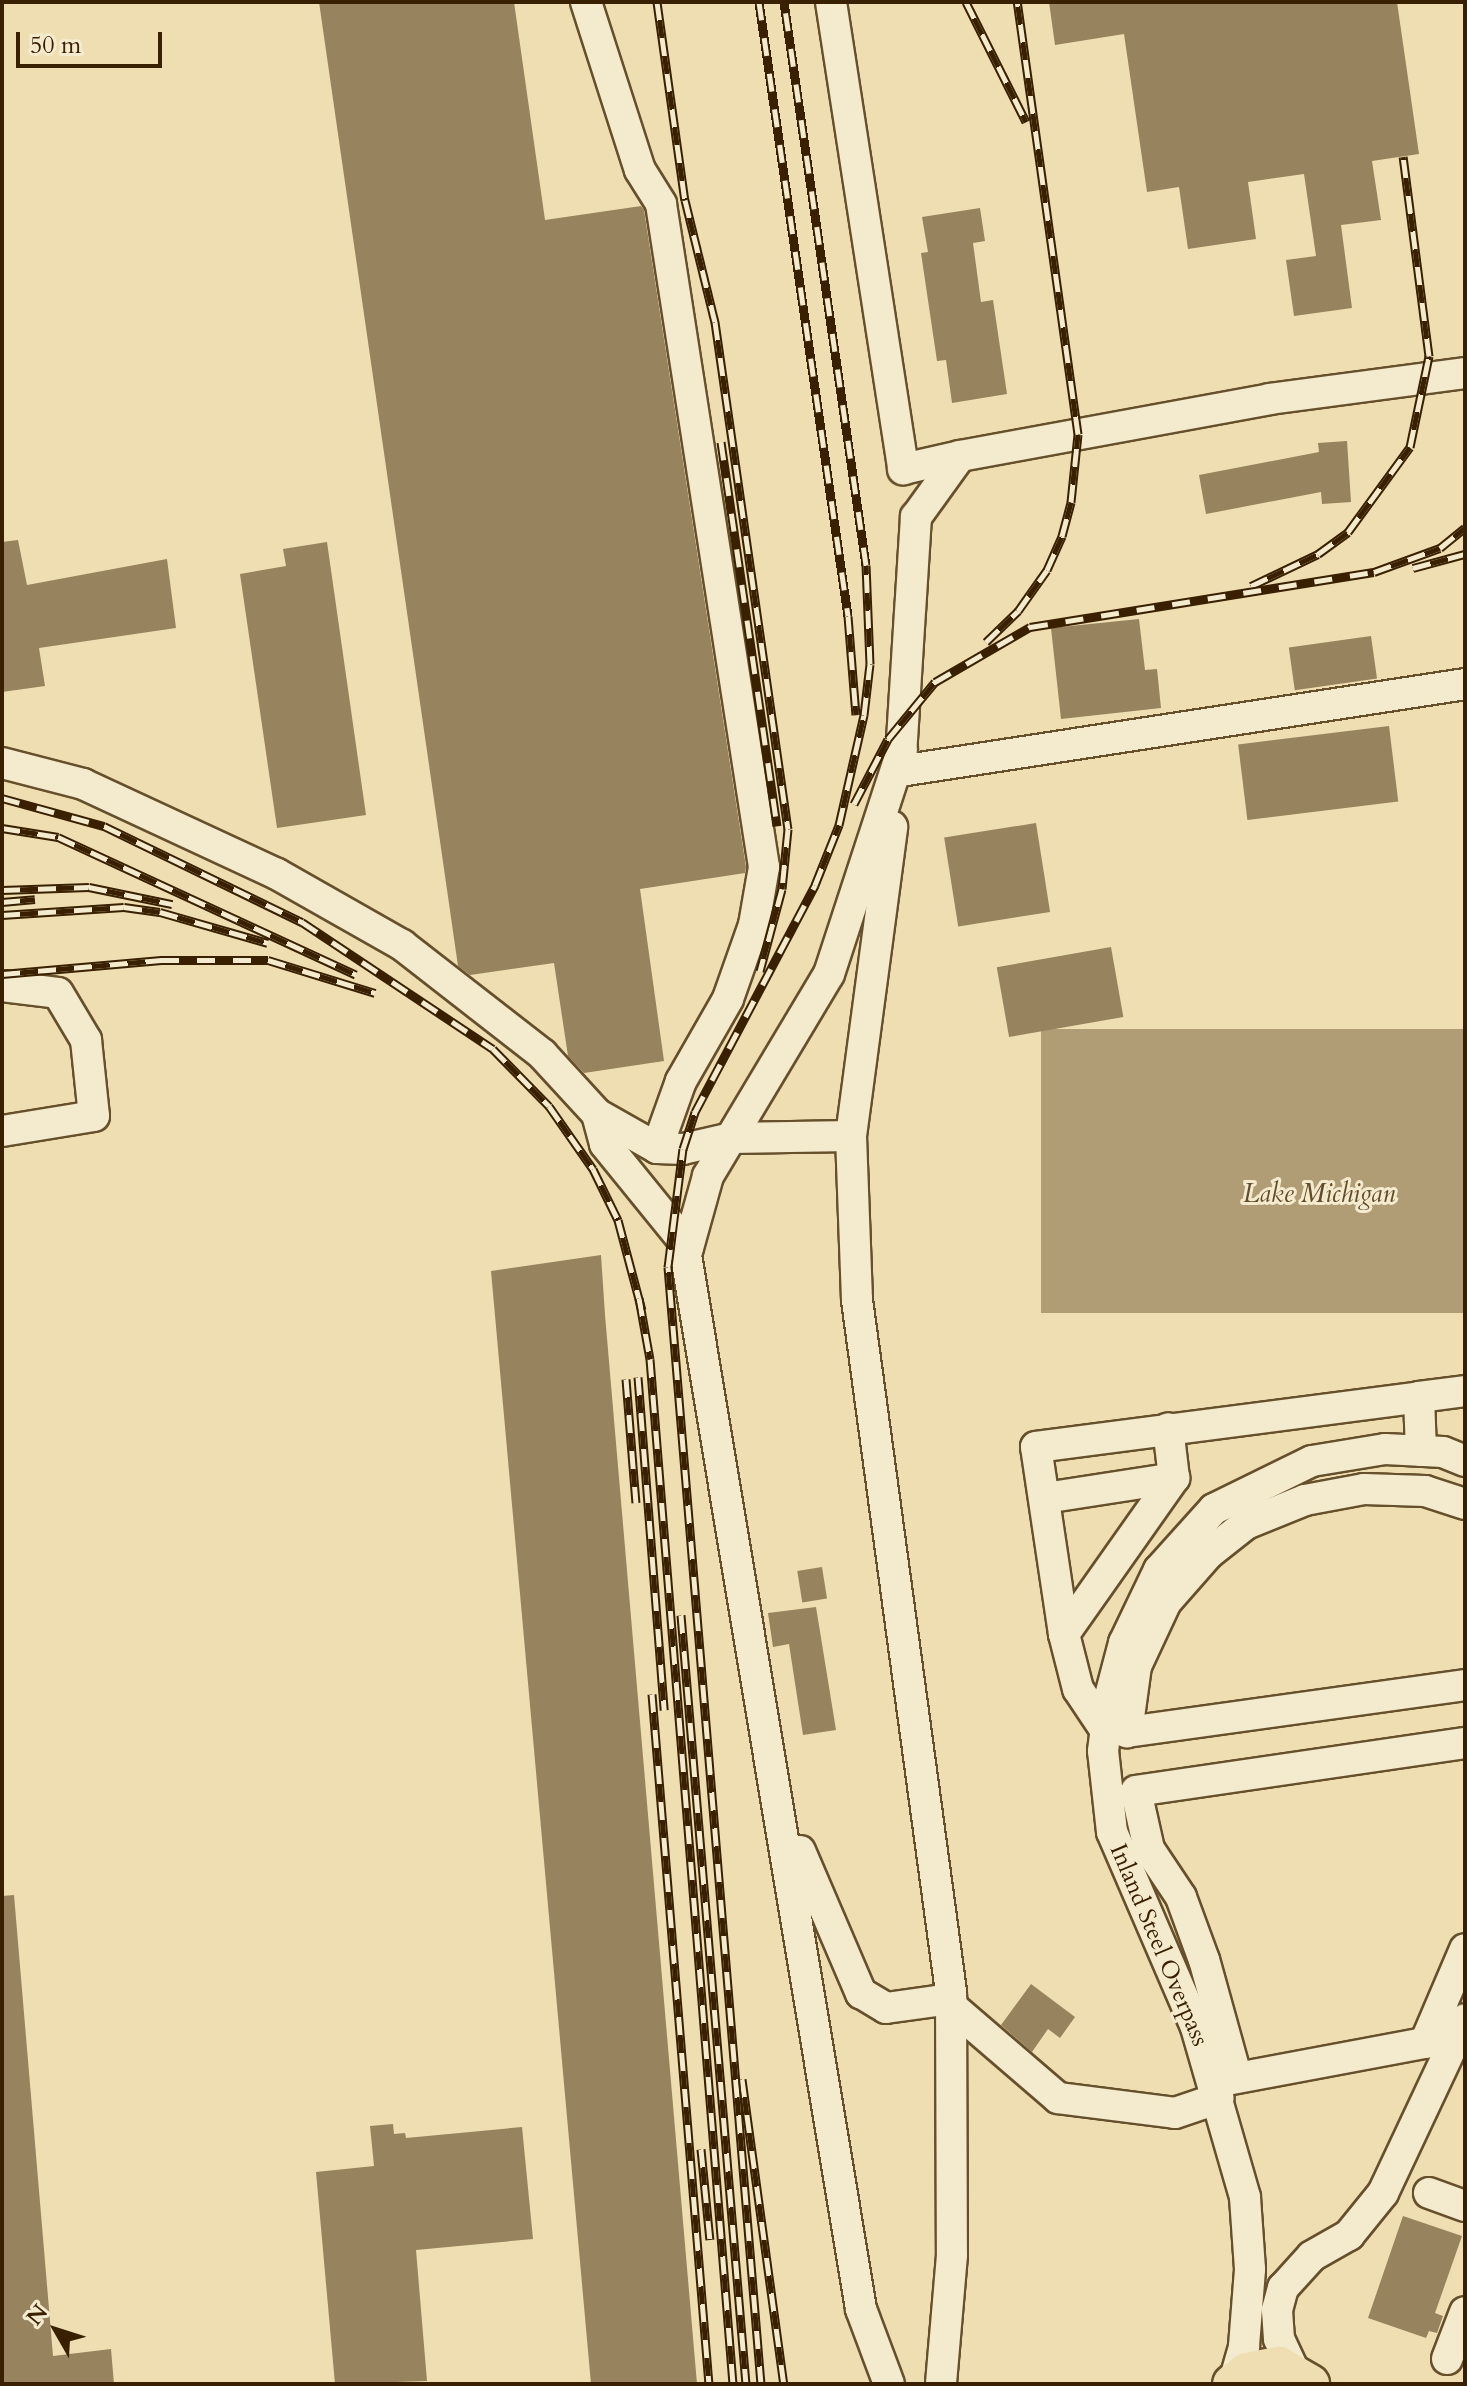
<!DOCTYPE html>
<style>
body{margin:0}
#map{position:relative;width:1467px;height:2386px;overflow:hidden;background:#eedeb2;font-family:Cardo,serif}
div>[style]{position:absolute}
.water>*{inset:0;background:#b09d75;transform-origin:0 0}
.building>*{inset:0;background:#97835d;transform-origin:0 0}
.roads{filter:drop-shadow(2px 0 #66502c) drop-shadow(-2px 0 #66502c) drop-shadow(0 2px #66502c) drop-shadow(0 -2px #66502c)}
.minor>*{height:30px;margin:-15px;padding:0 15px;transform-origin:15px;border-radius:15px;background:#f4eacd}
.major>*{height:38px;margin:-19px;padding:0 19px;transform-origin:19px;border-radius:19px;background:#eedeb2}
.rail>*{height:9px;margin-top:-4.5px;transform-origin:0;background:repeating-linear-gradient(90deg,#f4eacd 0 18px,#382000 0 36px);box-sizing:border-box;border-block:2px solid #382000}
span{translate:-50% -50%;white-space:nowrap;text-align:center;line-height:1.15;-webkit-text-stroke:6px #f4eacd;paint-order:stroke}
.street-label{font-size:24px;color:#382000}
.water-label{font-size:26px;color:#624c29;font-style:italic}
.frame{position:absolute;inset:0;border:4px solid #382000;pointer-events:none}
.north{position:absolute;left:16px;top:2290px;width:80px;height:80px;-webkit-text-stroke:6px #f4eacd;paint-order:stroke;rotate:309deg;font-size:22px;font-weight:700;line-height:32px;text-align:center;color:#382000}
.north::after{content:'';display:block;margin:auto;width:28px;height:36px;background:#382000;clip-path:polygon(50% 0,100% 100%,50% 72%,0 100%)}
.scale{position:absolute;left:16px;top:32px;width:146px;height:36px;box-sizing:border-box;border:4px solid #382000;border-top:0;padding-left:10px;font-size:24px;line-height:28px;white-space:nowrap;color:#382000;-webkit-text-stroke:6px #f4eacd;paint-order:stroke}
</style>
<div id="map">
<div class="water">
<div style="left:1465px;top:1029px;width:284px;height:424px;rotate:90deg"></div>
</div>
<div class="building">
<div style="clip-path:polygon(319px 2px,514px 2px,545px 220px,641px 206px,644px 210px,746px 867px,745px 873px,640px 889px,664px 1061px,584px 1073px,568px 1056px,554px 963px,470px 975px,458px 966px)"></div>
<div style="clip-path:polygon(1049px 2px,1397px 2px,1419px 154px,1372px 161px,1381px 220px,1341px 225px,1352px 308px,1294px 316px,1286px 260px,1316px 256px,1304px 174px,1248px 182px,1256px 239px,1188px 249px,1179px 187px,1147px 192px,1124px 34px,1055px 45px)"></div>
<div style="clip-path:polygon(980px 208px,985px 241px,973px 243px,981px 302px,993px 300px,1007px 394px,952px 403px,946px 360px,937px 361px,921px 253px,928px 252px,922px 217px)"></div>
<div style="clip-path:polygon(1347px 441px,1351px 502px,1322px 504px,1321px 492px,1206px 514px,1199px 475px,1319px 452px,1318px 443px)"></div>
<div style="clip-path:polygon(18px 540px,27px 585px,167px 559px,176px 628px,39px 648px,45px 686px,2px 692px,2px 542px)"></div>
<div style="clip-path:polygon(327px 542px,366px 815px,277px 828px,240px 574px,286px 566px,283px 549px)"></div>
<div style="clip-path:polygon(1139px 619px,1145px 670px,1157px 669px,1161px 708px,1061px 719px,1051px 628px)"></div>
<div style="left:1371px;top:636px;width:43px;height:83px;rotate:82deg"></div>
<div style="left:1389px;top:726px;width:76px;height:152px;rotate:83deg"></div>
<div style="left:1036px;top:823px;width:90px;height:93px;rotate:81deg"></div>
<div style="left:1111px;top:947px;width:71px;height:116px;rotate:80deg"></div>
<div style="clip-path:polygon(601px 1255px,605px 1315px,697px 2384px,591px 2384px,491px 1271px)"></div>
<div style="left:822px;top:1567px;width:32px;height:25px;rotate:81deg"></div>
<div style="clip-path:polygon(816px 1607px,836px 1730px,803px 1735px,789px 1644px,773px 1647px,768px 1613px)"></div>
<div style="clip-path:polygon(14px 1895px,53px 2356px,111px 2349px,114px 2384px,2px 2384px,2px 1896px)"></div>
<div style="clip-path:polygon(1031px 1984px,1075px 2017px,1060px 2038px,1048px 2029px,1032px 2052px,1001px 2025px)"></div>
<div style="clip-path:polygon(393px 2124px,394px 2134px,405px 2133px,406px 2138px,522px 2127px,533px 2239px,416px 2250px,427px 2381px,335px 2384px,316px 2172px,374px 2166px,370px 2126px)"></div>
<div style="clip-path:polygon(1403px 2216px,1462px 2236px,1435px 2313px,1443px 2316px,1437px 2333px,1429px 2331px,1426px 2338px,1368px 2318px)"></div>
</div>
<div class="roads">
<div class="minor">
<div style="left:586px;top:2px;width:176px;rotate:72.2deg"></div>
<div style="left:640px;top:170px;width:40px;rotate:58deg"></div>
<div style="left:661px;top:204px;width:671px;rotate:81.17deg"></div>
<div style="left:764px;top:867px;width:59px;rotate:99.8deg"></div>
<div style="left:754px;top:925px;width:78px;rotate:109.4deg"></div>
<div style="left:728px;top:999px;width:95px;rotate:119.8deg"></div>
<div style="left:681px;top:1081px;width:71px;rotate:109.7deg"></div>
<div style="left:831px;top:2px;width:473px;rotate:81.2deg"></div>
<div style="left:903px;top:469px;width:58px;rotate:-12.8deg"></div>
<div style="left:2px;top:763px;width:84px;rotate:14.5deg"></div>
<div style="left:83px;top:784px;width:214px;rotate:24.9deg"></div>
<div style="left:277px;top:874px;width:144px;rotate:29.6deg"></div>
<div style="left:402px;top:945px;width:177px;rotate:37.9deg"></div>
<div style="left:542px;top:1054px;width:81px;rotate:47.5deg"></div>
<div style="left:597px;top:1114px;width:69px;rotate:29.5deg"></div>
<div style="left:657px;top:1148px;width:26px;rotate:2deg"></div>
<div style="left:683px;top:1149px;width:49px;rotate:-12.9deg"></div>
<div style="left:731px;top:1138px;width:120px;rotate:-1deg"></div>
<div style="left:851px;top:1136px;width:164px;rotate:87.9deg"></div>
<div style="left:857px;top:1300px;width:698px;rotate:82.26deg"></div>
<div style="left:951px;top:1992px;width:263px;rotate:89.8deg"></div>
<div style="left:952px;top:2255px;width:129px;rotate:94.9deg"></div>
<div style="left:900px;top:771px;width:255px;rotate:-86.4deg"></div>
<div style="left:916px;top:517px;width:75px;rotate:-54.2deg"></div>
<div style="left:960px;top:456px;width:315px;rotate:-10.4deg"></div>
<div style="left:1270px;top:399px;width:197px;rotate:-7.6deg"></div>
<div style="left:900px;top:771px;width:572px;rotate:-8.75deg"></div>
<div style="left:2px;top:986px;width:56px;rotate:7.1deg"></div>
<div style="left:58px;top:993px;width:55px;rotate:59.2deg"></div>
<div style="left:86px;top:1040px;width:76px;rotate:84deg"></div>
<div style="left:94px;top:1116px;width:93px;rotate:170.7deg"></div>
<div style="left:597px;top:1114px;width:31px;rotate:75deg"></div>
<div style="left:605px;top:1144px;width:132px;rotate:50.9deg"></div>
<div style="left:851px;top:1136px;width:312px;rotate:-82.4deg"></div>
<div style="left:1419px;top:1397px;width:46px;rotate:-7.4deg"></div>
<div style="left:1045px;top:1498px;width:131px;rotate:-8.8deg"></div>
<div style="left:1174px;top:1478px;width:50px;rotate:-96.8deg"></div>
<div style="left:1465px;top:1504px;width:42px;rotate:-162deg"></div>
<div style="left:1425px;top:1491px;width:61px;rotate:-178.1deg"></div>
<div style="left:1364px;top:1489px;width:60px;rotate:169.4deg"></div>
<div style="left:1305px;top:1500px;width:64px;rotate:157.9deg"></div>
<div style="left:1246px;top:1524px;width:48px;rotate:141.7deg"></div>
<div style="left:1208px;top:1554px;width:64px;rotate:131.2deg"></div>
<div style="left:1166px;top:1602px;width:71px;rotate:115.1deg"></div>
<div style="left:1136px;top:1666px;width:67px;rotate:97.8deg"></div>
<div style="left:1127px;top:1732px;width:341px;rotate:-7.9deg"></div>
<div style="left:1064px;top:1634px;width:191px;rotate:-54.8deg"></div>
<div style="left:1106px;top:1731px;width:50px;rotate:-123.7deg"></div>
<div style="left:1078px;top:1689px;width:57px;rotate:-104.3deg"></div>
<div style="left:1064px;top:1634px;width:189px;rotate:-98.5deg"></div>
<div style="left:1036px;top:1447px;width:386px;rotate:-7.4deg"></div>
<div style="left:1419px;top:1397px;width:54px;rotate:87.9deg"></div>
<div style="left:800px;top:1851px;width:155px;rotate:66.8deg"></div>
<div style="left:861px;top:1993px;width:29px;rotate:31deg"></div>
<div style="left:886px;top:2008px;width:66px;rotate:-7.9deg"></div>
<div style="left:951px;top:2006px;width:141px;rotate:40.7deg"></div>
<div style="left:1058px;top:2098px;width:118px;rotate:7.3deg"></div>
<div style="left:1175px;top:2113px;width:46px;rotate:-18.8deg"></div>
<div style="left:1236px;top:2075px;width:119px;rotate:-105.5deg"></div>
<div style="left:1204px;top:1960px;width:67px;rotate:-110.1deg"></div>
<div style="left:1181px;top:1897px;width:58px;rotate:-123.7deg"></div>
<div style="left:1149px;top:1849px;width:59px;rotate:-102.6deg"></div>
<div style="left:1136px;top:1791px;width:332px;rotate:-8.3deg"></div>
<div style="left:1216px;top:2082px;width:213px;rotate:-10.6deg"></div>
<div style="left:1425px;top:2043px;width:102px;rotate:-66.9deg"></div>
<div style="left:1429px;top:2193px;width:38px;rotate:20deg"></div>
<div style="left:1447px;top:2359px;width:50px;rotate:-69deg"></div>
<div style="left:1294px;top:2371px;width:35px;rotate:-115deg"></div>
<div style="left:1279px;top:2339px;width:29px;rotate:-94deg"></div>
<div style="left:1277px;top:2310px;width:23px;rotate:-75deg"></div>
<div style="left:1283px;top:2288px;width:43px;rotate:-47.8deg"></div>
<div style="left:1312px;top:2256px;width:43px;rotate:-29.6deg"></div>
<div style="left:1349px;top:2235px;width:54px;rotate:-51deg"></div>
<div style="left:1383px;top:2193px;width:192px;rotate:-64.8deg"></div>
<div style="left:1234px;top:2382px;width:37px;rotate:-74deg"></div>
<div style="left:1244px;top:2346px;width:77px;rotate:-85.5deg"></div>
<div style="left:1250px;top:2269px;width:72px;rotate:-94deg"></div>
<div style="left:1245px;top:2197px;width:177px;rotate:-106.1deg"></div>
<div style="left:1196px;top:2027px;width:212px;rotate:-113.3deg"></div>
<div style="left:1112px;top:1832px;width:81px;rotate:-96.3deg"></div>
<div style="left:1103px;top:1751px;width:55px;rotate:-82.7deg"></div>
<div style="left:1110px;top:1696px;width:55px;rotate:-75.2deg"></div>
<div style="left:1124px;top:1643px;width:81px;rotate:-64.4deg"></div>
<div style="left:1159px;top:1570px;width:82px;rotate:-48deg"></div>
<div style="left:1214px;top:1509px;width:109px;rotate:-26.1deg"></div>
<div style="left:1312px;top:1461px;width:74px;rotate:-9.3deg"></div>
<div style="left:1385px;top:1449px;width:58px;rotate:3deg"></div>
<div style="left:1443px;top:1452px;width:24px;rotate:22deg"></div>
<div style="left:889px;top:2384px;width:80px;rotate:-110.5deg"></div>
<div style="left:861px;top:2309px;width:1068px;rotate:-99.43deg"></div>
<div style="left:686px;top:1255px;width:82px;rotate:-74.4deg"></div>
<div style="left:708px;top:1176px;width:235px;rotate:-59.1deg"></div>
<div style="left:829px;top:974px;width:235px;rotate:-71.9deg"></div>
</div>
<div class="major">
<div style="left:1232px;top:2384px;width:19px;rotate:-39deg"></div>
<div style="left:1247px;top:2372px;width:33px;rotate:-11deg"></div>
<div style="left:1279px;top:2366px;width:36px;rotate:30deg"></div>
</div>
</div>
<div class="rail">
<div style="left:657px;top:2px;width:200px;rotate:82deg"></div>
<div style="left:685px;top:200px;width:126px;rotate:76.2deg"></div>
<div style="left:715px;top:322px;width:512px;rotate:81.81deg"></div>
<div style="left:788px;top:829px;width:60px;rotate:95.7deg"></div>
<div style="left:782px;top:889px;width:85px;rotate:105deg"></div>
<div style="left:759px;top:2px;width:620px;rotate:81.75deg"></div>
<div style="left:848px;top:616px;width:99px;rotate:85.4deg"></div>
<div style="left:966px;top:2px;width:134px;rotate:63.4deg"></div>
<div style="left:721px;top:442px;width:388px;rotate:81.7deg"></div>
<div style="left:1413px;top:568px;width:54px;rotate:-15.1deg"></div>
<div style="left:1251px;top:586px;width:74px;rotate:-25.5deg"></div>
<div style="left:1318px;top:554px;width:37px;rotate:-36deg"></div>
<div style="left:1348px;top:532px;width:105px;rotate:-53.9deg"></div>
<div style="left:1410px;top:447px;width:93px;rotate:-78.2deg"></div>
<div style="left:1429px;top:356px;width:201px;rotate:-97.4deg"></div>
<div style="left:986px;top:642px;width:45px;rotate:-44.1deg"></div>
<div style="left:1018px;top:611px;width:50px;rotate:-54.7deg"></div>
<div style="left:1047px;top:570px;width:37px;rotate:-66deg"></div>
<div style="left:1062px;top:536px;width:35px;rotate:-75deg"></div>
<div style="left:1071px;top:502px;width:68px;rotate:-84.1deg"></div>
<div style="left:1078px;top:434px;width:436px;rotate:-98deg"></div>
<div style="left:2px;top:798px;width:106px;rotate:15.4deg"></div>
<div style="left:104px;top:826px;width:220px;rotate:25.9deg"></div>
<div style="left:302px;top:922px;width:229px;rotate:33.6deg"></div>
<div style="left:493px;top:1049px;width:80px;rotate:45.5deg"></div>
<div style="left:549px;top:1106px;width:77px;rotate:55.1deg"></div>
<div style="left:593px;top:1169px;width:57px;rotate:63.9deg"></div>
<div style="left:618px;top:1220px;width:93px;rotate:75.1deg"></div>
<div style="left:854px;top:804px;width:73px;rotate:-62.4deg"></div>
<div style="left:888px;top:739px;width:74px;rotate:-50.5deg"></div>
<div style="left:935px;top:682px;width:110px;rotate:-30.1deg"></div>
<div style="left:1030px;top:627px;width:348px;rotate:-9.1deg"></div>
<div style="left:1374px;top:572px;width:70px;rotate:-20deg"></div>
<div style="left:1440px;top:548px;width:32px;rotate:-39deg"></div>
<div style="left:2px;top:828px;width:57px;rotate:9.1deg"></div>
<div style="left:58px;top:837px;width:328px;rotate:24.8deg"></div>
<div style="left:2px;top:890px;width:87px;rotate:-2deg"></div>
<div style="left:89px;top:887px;width:85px;rotate:11.6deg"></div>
<div style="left:2px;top:902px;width:33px;rotate:-5deg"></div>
<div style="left:2px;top:915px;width:122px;rotate:-3.8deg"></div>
<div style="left:124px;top:907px;width:36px;rotate:8deg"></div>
<div style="left:160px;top:912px;width:112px;rotate:16deg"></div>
<div style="left:2px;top:974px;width:160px;rotate:-5deg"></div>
<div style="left:161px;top:960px;width:107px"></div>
<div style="left:268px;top:960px;width:112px;rotate:17.1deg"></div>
<div style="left:639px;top:1298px;width:62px;rotate:79.8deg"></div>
<div style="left:650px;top:1359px;width:1028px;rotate:85.37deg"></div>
<div style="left:638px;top:1377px;width:334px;rotate:85.5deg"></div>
<div style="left:626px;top:1379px;width:124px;rotate:85.4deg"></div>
<div style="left:681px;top:1615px;width:772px;rotate:85.17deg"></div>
<div style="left:652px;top:1694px;width:692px;rotate:85.28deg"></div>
<div style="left:742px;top:2079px;width:308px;rotate:82.2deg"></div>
<div style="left:701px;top:2149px;width:91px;rotate:84.4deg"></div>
<div style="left:761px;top:2384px;width:1121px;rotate:-94.76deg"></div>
<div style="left:668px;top:1267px;width:119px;rotate:-82.8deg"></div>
<div style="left:683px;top:1149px;width:39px;rotate:-72deg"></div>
<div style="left:695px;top:1112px;width:257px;rotate:-62.1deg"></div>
<div style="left:815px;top:885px;width:65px;rotate:-68.2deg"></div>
<div style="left:839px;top:825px;width:113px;rotate:-77.2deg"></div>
<div style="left:864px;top:715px;width:51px;rotate:-83.3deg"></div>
<div style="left:870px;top:664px;width:99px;rotate:-92.3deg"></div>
<div style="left:866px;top:565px;width:569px;rotate:-98.29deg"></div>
</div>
<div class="street-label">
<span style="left:1159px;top:1945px;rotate:67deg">Inland Steel Overpass</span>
</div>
<div class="water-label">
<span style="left:1319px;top:1194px">Lake Michigan</span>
</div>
<div class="frame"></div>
<div class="north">N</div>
<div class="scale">50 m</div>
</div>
